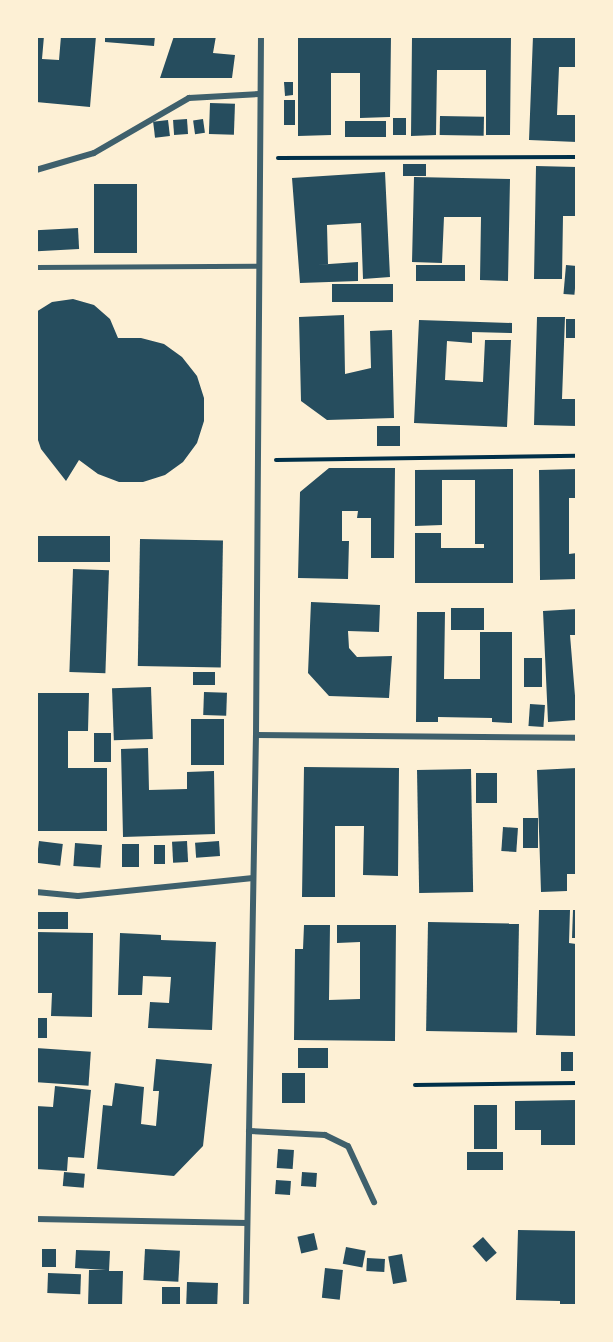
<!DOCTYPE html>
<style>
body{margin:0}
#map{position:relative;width:613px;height:1342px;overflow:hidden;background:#fdf0d5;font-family:"Source Serif 4",serif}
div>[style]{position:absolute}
.building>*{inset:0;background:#264d5e;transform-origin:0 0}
.path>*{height:4px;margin:-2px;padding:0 2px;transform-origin:2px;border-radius:2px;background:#003049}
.service>*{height:4.5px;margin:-2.25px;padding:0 2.25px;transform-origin:2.25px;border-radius:2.25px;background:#3f606c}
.minor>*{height:6px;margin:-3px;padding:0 3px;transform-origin:3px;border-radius:3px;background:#3f606c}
span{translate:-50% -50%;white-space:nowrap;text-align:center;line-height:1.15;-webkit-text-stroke:6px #fdf0d5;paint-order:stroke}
.frame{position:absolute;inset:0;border:38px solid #fdf0d5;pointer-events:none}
</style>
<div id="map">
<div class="building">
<div style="clip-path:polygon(36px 36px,44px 36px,42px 59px,59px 60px,61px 36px,96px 36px,90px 107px,36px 102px)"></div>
<div style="clip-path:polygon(105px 36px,155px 36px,154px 46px,105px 42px)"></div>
<div style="clip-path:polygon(174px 36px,216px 36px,213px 53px,235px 55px,232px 78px,160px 78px)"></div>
<div style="clip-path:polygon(298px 36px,391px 36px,390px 117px,360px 118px,360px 73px,331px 73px,331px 135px,298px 136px)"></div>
<div style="clip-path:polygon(412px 36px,511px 36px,510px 135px,486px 135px,486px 70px,437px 70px,436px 135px,411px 136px)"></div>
<div style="clip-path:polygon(533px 36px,577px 36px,577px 67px,559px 67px,557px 115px,577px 115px,577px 142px,529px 140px)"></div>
<div style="clip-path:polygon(284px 82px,293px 82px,293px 95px,285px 96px)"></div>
<div style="left:284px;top:100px;width:11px;height:25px"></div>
<div style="left:210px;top:103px;width:25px;height:31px;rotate:2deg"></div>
<div style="left:440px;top:116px;width:44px;height:19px;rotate:1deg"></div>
<div style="left:406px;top:118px;width:17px;height:13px;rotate:90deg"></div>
<div style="left:187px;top:119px;width:15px;height:14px;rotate:86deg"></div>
<div style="left:203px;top:119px;width:14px;height:10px;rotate:82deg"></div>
<div style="left:168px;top:120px;width:16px;height:15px;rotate:83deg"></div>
<div style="left:386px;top:121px;width:16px;height:41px;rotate:90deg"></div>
<div style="left:426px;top:164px;width:12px;height:23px;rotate:90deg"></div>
<div style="clip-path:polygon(536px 166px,577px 167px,577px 216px,563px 216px,562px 279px,534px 279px)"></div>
<div style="clip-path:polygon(385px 172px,390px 277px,363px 279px,361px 223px,327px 225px,328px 264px,315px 265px,358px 262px,358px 281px,300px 283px,292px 178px)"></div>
<div style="clip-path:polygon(414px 177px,510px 179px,508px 281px,480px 280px,481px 217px,444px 217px,442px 263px,412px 262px)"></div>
<div style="left:94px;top:184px;width:43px;height:69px"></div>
<div style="left:78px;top:228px;width:21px;height:42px;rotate:87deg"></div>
<div style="left:465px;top:265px;width:16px;height:49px;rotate:90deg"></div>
<div style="left:566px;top:265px;width:11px;height:29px;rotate:5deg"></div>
<div style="left:393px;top:284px;width:18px;height:61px;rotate:90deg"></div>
<div style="clip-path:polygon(73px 299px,94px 305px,110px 319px,118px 338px,141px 338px,164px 344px,182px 357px,197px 376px,204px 398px,204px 421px,197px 443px,183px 462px,165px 475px,143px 482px,119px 482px,98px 474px,79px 460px,66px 481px,41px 449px,36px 434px,36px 312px,52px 302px)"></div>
<div style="clip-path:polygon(344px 315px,345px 374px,371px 368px,370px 331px,392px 330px,394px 418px,327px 420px,301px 401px,299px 317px)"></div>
<div style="clip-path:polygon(537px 317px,565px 317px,562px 399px,577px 399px,577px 426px,534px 425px)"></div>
<div style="left:566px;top:319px;width:11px;height:19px"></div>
<div style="clip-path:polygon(419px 320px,512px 323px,512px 333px,472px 332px,472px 343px,447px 341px,445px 380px,483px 382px,485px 340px,511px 340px,507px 427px,414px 423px)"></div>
<div style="left:377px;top:426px;width:23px;height:20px"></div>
<div style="clip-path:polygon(329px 468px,395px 468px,394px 558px,371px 558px,371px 518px,357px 518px,358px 511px,342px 511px,342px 541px,349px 541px,348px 579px,298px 578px,300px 492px)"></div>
<div style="clip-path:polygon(513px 469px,513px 583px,415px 583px,415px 533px,441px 533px,441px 548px,484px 548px,484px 544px,475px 544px,475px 480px,442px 480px,442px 525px,415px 526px,415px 470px)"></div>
<div style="clip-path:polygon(577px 469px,577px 498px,569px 498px,569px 554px,577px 553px,577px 579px,540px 580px,539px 470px)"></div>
<div style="left:110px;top:536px;width:26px;height:74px;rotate:90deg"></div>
<div style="left:140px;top:539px;width:83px;height:127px;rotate:1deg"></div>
<div style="left:73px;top:569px;width:36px;height:103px;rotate:2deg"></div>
<div style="clip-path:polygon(311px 602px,380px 605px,379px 632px,348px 631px,349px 648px,357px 657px,392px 656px,389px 698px,329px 696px,308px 673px)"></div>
<div style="left:484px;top:608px;width:22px;height:33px;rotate:90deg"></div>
<div style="clip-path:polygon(577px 609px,577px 635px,570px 635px,577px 720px,548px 722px,543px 611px)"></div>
<div style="clip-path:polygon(417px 612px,445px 612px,444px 679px,480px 679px,480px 632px,512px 632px,512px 723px,492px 722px,492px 718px,438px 717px,438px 722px,416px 722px)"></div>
<div style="left:524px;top:658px;width:18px;height:29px"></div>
<div style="left:193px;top:672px;width:22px;height:13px"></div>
<div style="left:151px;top:687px;width:52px;height:39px;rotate:88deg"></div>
<div style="left:204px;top:692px;width:23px;height:23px;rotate:2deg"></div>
<div style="clip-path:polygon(36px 693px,89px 693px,88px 731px,68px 731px,68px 768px,107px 768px,107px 831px,36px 831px)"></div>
<div style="left:530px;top:704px;width:15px;height:22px;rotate:4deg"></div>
<div style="left:191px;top:719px;width:33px;height:46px"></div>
<div style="left:94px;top:733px;width:17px;height:29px"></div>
<div style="clip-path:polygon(148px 748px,149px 790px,187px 789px,187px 772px,214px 771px,215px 834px,123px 837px,121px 749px)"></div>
<div style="clip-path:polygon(304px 767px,399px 768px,398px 876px,363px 875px,364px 826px,335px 826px,335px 897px,302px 897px)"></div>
<div style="clip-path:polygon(577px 768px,577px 874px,567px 874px,567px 891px,541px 892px,537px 770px)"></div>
<div style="left:471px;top:769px;width:123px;height:54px;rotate:89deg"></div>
<div style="left:476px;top:773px;width:21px;height:30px"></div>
<div style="left:523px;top:818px;width:15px;height:30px"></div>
<div style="left:503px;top:827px;width:15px;height:24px;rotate:4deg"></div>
<div style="left:39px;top:841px;width:24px;height:22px;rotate:7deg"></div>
<div style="left:187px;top:841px;width:21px;height:15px;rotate:87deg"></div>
<div style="left:219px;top:841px;width:15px;height:24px;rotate:86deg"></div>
<div style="left:75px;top:843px;width:27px;height:23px;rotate:4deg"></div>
<div style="left:122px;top:844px;width:17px;height:23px"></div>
<div style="left:154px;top:845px;width:11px;height:19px"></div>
<div style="clip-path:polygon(539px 910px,570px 910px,569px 943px,576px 944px,577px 1036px,536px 1035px)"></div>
<div style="clip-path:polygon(573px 910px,577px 910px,577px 938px,572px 938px)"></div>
<div style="left:36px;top:912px;width:32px;height:17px"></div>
<div style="left:428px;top:922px;width:91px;height:109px;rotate:1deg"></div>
<div style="clip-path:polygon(304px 925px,330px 925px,329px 1000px,360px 999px,360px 942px,337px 943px,337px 925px,396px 925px,395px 1041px,294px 1040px,295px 949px,303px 949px)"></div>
<div style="clip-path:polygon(36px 932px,93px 933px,92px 1017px,51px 1016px,52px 993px,36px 993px)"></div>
<div style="clip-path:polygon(120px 933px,161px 935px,161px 940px,216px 942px,212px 1030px,148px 1028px,150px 1002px,169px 1003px,171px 977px,143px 976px,142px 995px,118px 995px)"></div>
<div style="left:36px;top:1018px;width:11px;height:20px"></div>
<div style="left:36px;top:1048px;width:55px;height:34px;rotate:4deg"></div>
<div style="left:298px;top:1048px;width:30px;height:20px"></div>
<div style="left:561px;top:1052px;width:12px;height:19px"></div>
<div style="clip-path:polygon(156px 1059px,212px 1064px,203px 1146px,174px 1176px,97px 1169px,103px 1105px,112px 1106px,115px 1083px,144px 1087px,141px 1124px,156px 1126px,159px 1091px,153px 1091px)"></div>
<div style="left:282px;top:1073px;width:23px;height:30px"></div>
<div style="clip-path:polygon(55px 1086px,91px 1090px,84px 1158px,68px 1157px,67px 1171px,36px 1169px,36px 1106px,53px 1107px)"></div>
<div style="clip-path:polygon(577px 1100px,577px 1145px,541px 1145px,541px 1130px,515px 1130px,515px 1101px)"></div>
<div style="left:474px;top:1105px;width:23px;height:44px"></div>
<div style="left:278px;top:1149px;width:16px;height:19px;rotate:4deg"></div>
<div style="left:467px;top:1152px;width:36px;height:18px"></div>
<div style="left:64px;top:1172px;width:21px;height:14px;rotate:5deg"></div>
<div style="left:302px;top:1172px;width:15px;height:14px;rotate:4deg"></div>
<div style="left:276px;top:1180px;width:15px;height:14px;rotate:4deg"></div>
<div style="clip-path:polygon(518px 1230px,577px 1231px,577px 1306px,560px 1306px,560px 1301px,516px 1300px)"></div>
<div style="left:314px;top:1233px;width:17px;height:17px;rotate:77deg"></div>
<div style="left:483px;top:1237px;width:21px;height:14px;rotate:49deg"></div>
<div style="left:346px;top:1247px;width:20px;height:17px;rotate:11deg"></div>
<div style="left:42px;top:1249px;width:14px;height:18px"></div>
<div style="left:145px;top:1249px;width:35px;height:31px;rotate:3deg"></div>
<div style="clip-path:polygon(76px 1250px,110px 1251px,109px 1271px,123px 1271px,122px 1306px,88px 1306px,89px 1270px,106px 1270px,75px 1268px)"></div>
<div style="left:402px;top:1254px;width:28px;height:14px;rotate:80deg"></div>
<div style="left:367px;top:1258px;width:18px;height:13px;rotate:3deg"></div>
<div style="left:325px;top:1268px;width:18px;height:30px;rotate:6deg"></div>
<div style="left:48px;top:1273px;width:33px;height:20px;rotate:2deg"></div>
<div style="left:187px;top:1282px;width:31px;height:24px;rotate:2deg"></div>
<div style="left:162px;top:1287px;width:18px;height:17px"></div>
</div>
<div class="path">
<div style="left:278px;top:158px;width:299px;rotate:-0.2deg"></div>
<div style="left:276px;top:460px;width:301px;rotate:-0.8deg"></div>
<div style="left:415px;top:1085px;width:162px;rotate:-0.7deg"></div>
</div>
<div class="service">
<div style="left:36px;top:267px;width:222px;rotate:-0.3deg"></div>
</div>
<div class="minor">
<div style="left:36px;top:170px;width:60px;rotate:-16.3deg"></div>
<div style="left:94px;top:153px;width:110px;rotate:-30.1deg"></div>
<div style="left:189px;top:98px;width:70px;rotate:-3.3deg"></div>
<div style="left:256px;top:735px;width:321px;rotate:0.5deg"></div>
<div style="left:36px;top:892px;width:42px;rotate:5.4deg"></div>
<div style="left:78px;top:896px;width:176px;rotate:-5.9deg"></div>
<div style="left:249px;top:1131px;width:76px;rotate:3deg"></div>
<div style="left:325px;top:1135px;width:25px;rotate:26deg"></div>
<div style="left:348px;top:1146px;width:62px;rotate:65.1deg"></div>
<div style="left:36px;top:1219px;width:211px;rotate:1.1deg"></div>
<div style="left:246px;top:1306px;width:571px;rotate:-89deg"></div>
<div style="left:256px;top:735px;width:699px;rotate:-89.59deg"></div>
</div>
<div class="frame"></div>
</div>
